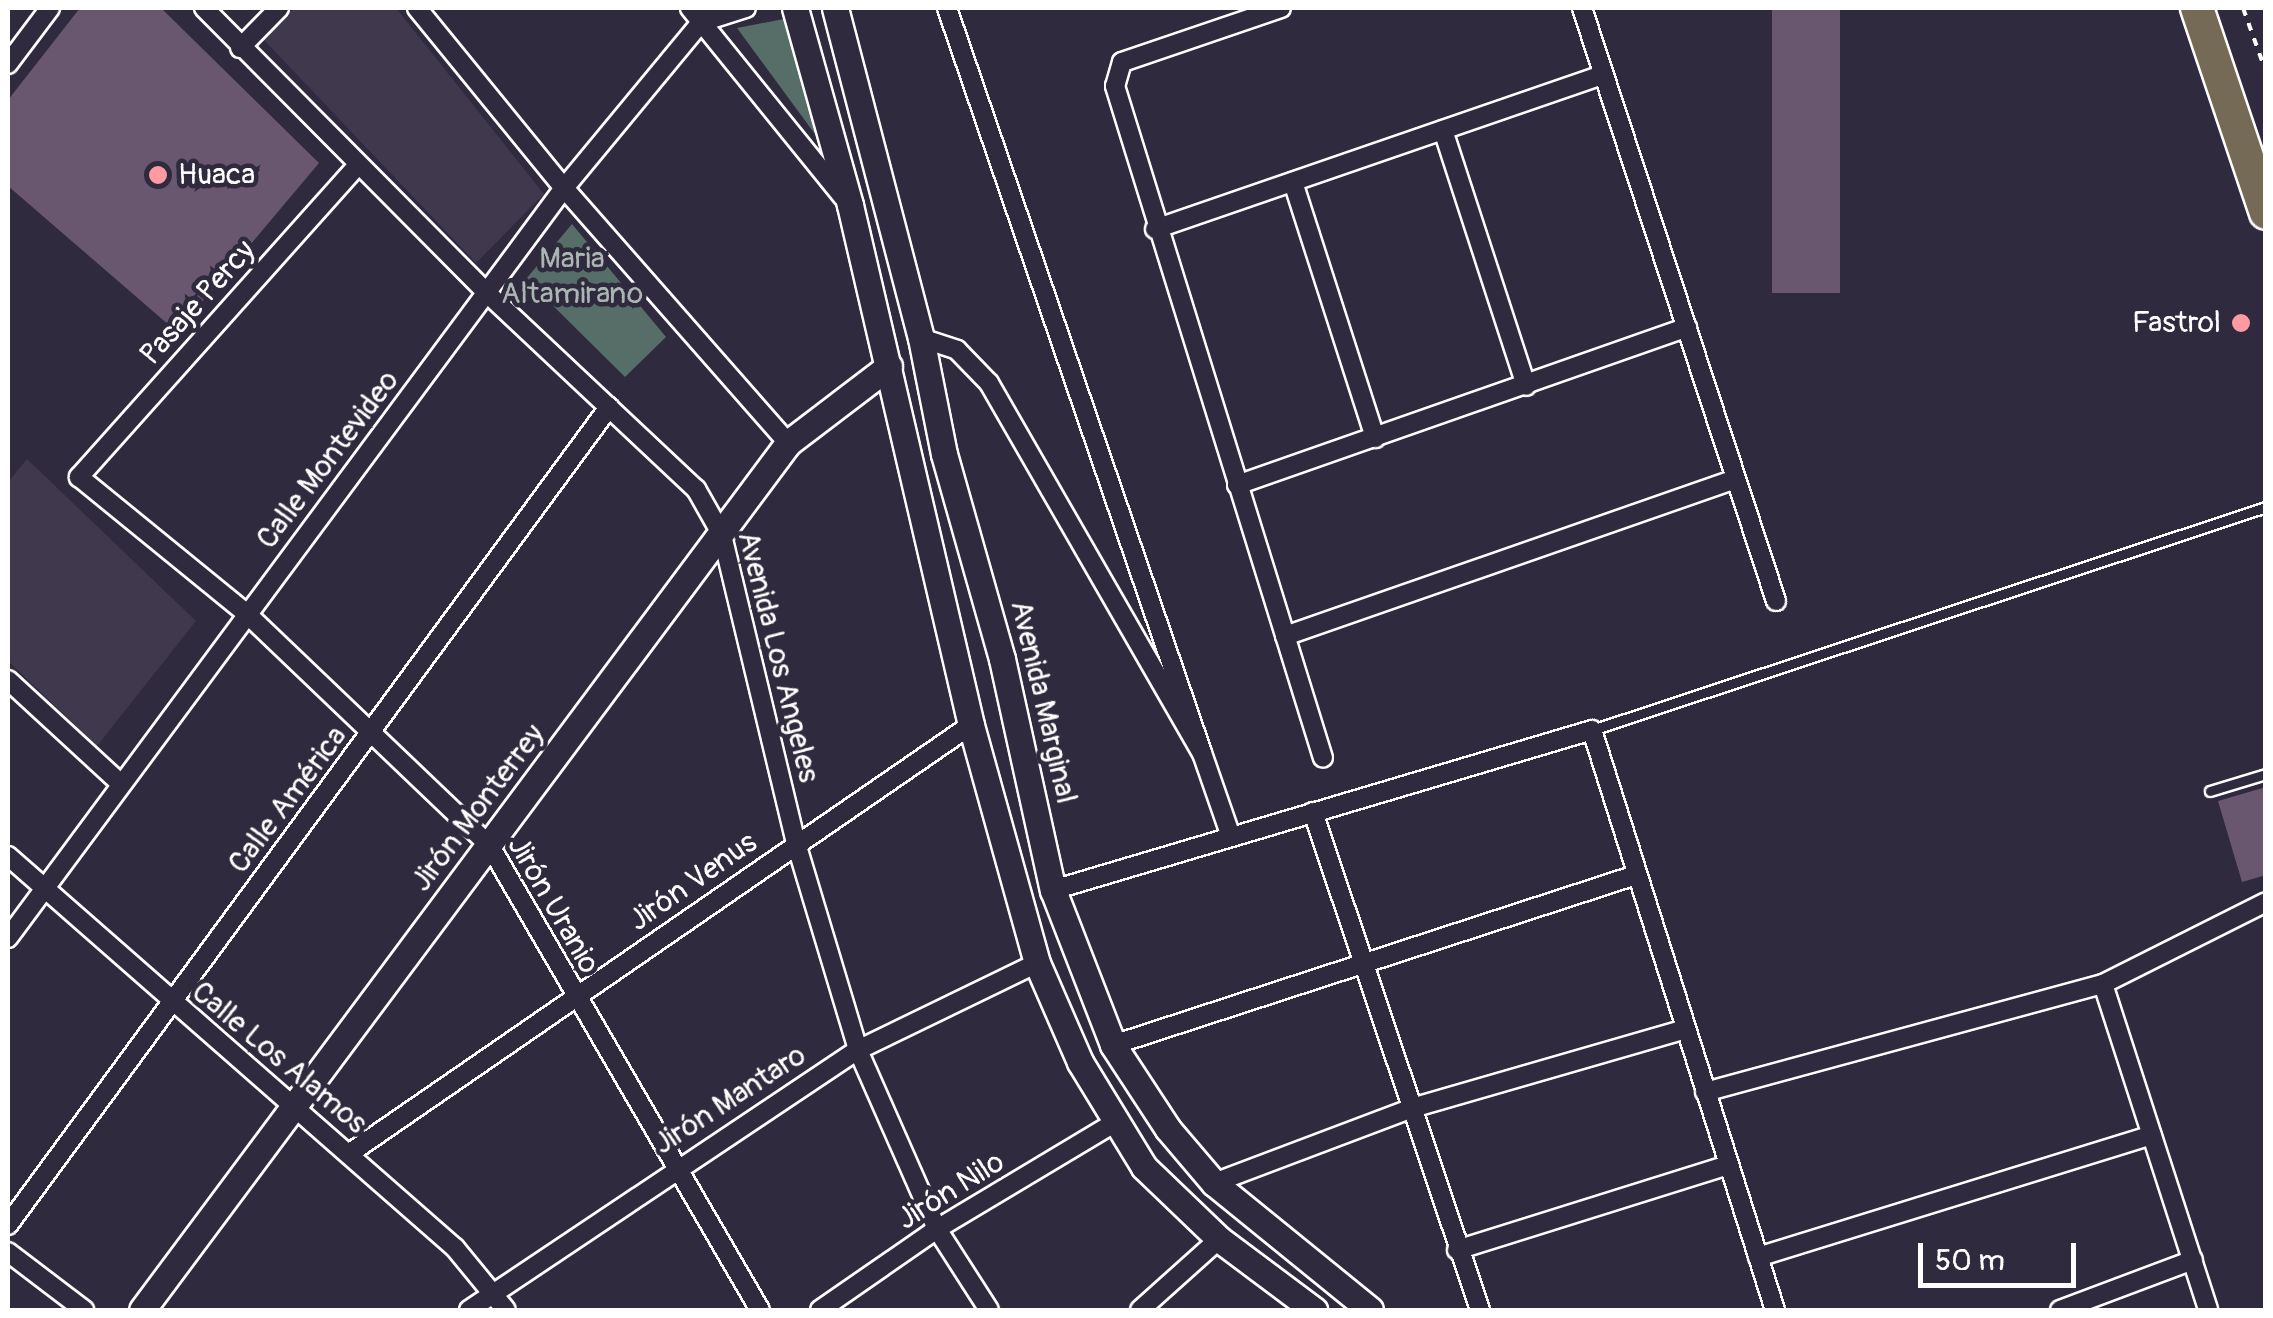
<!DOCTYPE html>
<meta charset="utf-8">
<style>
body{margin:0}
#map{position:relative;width:2273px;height:1318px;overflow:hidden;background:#2f2a3d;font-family:Pangolin,sans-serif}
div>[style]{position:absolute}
.built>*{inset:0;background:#40384c}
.green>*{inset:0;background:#576d68}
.building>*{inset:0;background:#695770;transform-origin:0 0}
.path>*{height:4px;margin-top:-2px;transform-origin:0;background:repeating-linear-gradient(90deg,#fff 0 8px,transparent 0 16px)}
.roads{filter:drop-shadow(2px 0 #fff) drop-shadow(-2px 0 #fff) drop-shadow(0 2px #fff) drop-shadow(0 -2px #fff)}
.lane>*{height:9px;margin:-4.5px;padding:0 4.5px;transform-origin:4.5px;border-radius:4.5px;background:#2f2a3d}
.street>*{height:18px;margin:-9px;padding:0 9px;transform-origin:9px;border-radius:9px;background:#2f2a3d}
.secondary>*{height:25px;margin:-12.5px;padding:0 12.5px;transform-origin:12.5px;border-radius:12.5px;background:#2f2a3d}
.highway>*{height:32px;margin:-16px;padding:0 16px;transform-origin:16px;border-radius:16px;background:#756a55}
.dots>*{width:28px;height:28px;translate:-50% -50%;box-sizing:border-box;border:5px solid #2f2a3d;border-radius:50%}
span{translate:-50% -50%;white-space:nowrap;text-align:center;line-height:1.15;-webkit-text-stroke:9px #2f2a3d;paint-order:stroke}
.poi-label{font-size:30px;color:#fff}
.left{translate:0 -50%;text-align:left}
.right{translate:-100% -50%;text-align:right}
.park-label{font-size:30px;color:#abb6b4}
.street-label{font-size:30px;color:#fff}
.frame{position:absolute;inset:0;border:10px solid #fff;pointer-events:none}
.scale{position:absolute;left:1918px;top:1243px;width:158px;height:45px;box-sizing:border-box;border:5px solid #fff;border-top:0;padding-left:12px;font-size:30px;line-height:35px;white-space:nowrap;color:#fff;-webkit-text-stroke:8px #2f2a3d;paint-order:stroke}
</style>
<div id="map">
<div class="built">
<div style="clip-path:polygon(294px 8px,396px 8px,544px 194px,476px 263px,263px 39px)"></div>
<div style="clip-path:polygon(27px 459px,196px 621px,97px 746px,8px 661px,8px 482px)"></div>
</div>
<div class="green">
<div style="clip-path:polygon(799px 16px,834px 160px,737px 28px)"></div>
<div style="clip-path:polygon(572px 224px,666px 337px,625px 377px,526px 279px)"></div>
</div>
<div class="building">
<div style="clip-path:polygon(80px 8px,161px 8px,319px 163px,177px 332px,8px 186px,8px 100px)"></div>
<div style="left:1772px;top:8px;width:68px;height:285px"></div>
<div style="clip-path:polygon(2266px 787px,2266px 875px,2242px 882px,2218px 801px)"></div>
</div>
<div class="path">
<div style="left:2243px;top:8px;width:68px;rotate:70.2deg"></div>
</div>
<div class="roads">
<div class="lane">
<div style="left:1592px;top:730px;width:710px;rotate:-18.31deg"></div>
<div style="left:2210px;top:791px;width:59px;rotate:-16.9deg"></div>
</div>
<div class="street">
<div style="left:204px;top:8px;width:402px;rotate:45.2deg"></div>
<div style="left:487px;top:293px;width:287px;rotate:43.2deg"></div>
<div style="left:696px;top:489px;width:53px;rotate:60.5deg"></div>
<div style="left:722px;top:535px;width:317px;rotate:76.5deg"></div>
<div style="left:796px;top:843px;width:216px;rotate:73.3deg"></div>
<div style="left:858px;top:1050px;width:196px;rotate:66.2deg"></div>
<div style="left:937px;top:1229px;width:96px;rotate:57.3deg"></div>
<div style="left:417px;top:8px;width:232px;rotate:50.8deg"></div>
<div style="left:564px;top:188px;width:339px;rotate:48.7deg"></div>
<div style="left:690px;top:8px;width:243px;rotate:51deg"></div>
<div style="left:947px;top:8px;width:787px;rotate:71.1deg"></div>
<div style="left:1281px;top:8px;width:168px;rotate:161.2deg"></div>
<div style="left:1122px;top:62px;width:25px;rotate:106deg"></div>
<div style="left:1115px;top:86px;width:703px;rotate:72.8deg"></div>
<div style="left:1582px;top:8px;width:624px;rotate:71.88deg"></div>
<div style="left:702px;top:22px;width:46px;rotate:-17.7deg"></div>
<div style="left:240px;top:48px;width:56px;rotate:-45.7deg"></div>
<div style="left:8px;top:64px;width:70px;rotate:-53.1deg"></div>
<div style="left:1443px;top:130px;width:269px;rotate:72deg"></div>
<div style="left:358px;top:165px;width:419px;rotate:131.8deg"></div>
<div style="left:79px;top:477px;width:217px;rotate:39.2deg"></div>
<div style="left:247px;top:614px;width:336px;rotate:43.7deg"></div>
<div style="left:490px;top:846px;width:537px;rotate:59.81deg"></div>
<div style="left:1293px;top:182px;width:269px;rotate:72.2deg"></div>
<div style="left:1155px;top:229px;width:474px;rotate:-19deg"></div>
<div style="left:921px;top:338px;width:38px;rotate:18deg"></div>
<div style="left:957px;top:350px;width:46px;rotate:45.9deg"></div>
<div style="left:989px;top:383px;width:427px;rotate:60.1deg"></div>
<div style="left:1202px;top:753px;width:86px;rotate:70.9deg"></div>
<div style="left:1237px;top:485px;width:477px;rotate:-19.3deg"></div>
<div style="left:1285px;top:636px;width:474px;rotate:-19.2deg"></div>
<div style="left:8px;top:680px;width:151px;rotate:42.6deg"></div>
<div style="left:1313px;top:812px;width:525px;rotate:71.46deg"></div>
<div style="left:8px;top:856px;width:595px;rotate:41.25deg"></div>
<div style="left:455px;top:1248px;width:80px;rotate:50.6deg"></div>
<div style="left:1053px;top:890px;width:562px;rotate:-16.53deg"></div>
<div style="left:1592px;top:730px;width:608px;rotate:72.49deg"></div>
<div style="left:8px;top:938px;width:934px;rotate:-53.45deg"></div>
<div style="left:564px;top:188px;width:234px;rotate:-50.4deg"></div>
<div style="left:2103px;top:984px;width:342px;rotate:72.1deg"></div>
<div style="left:1113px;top:1045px;width:550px;rotate:-18.01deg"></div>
<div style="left:1705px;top:1092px;width:412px;rotate:-15.2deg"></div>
<div style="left:2103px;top:984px;width:182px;rotate:-26.7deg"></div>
<div style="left:350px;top:1153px;width:754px;rotate:-34.58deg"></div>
<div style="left:1214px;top:1183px;width:212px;rotate:-20.7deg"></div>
<div style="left:1412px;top:1108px;width:284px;rotate:-16.1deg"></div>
<div style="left:8px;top:1225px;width:1015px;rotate:-53.69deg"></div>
<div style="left:1457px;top:1250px;width:284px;rotate:-17.4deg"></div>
<div style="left:8px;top:1252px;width:96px;rotate:37.3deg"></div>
<div style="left:1758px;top:1257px;width:412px;rotate:-17.2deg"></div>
<div style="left:469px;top:1310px;width:468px;rotate:-33.8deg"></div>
<div style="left:858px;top:1050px;width:199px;rotate:-25.9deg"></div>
<div style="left:820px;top:1310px;width:142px;rotate:-34.7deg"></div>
<div style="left:937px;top:1229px;width:206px;rotate:-30.9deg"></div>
<div style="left:1140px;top:1310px;width:106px;rotate:-41.9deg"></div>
<div style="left:2060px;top:1310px;width:142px;rotate:-20.6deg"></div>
</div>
<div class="secondary">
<div style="left:795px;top:8px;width:205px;rotate:74.4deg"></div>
<div style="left:850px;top:205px;width:534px;rotate:76.9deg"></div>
<div style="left:971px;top:725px;width:247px;rotate:74.5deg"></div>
<div style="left:1037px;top:963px;width:108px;rotate:66.5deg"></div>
<div style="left:1080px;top:1062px;width:123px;rotate:58.6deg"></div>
<div style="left:1144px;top:1167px;width:104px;rotate:43.8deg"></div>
<div style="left:1219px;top:1239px;width:119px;rotate:36.8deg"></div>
<div style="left:835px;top:8px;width:341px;rotate:75.4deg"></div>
<div style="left:921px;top:338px;width:118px;rotate:78.8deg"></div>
<div style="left:944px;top:454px;width:213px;rotate:74.2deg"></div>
<div style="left:1002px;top:659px;width:237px;rotate:77.6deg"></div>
<div style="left:1053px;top:890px;width:166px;rotate:68.8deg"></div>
<div style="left:1113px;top:1045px;width:100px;rotate:56.8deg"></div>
<div style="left:1168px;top:1129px;width:71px;rotate:49.6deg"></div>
<div style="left:1214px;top:1183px;width:201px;rotate:39.1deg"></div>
<div style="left:142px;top:1310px;width:1081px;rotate:-53.31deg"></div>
<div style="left:788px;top:443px;width:127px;rotate:-37.3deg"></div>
</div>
<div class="highway">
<div style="left:2197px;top:8px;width:216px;rotate:71.4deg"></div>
</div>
</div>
<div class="dots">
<div style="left:158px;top:175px;background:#ff9aa2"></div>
<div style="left:2241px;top:323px;background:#ff9aa2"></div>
</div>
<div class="poi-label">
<span class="left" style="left:178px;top:175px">Huaca</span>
<span class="right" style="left:2221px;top:323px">Fastrol</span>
</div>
<div class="park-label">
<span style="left:572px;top:276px">Maria<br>Altamirano</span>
</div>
<div class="street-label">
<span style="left:198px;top:303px;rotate:-48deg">Pasaje Percy</span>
<span style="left:328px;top:460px;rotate:-53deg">Calle Montevideo</span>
<span style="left:778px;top:657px;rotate:76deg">Avenida Los Angeles</span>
<span style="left:1043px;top:702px;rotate:77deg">Avenida Marginal</span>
<span style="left:288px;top:800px;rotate:-53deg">Calle América</span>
<span style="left:478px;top:808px;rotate:-53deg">Jirón Monterrey</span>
<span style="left:693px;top:882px;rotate:-35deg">Jirón Venus</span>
<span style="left:553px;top:905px;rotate:60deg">Jirón Uranio</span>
<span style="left:279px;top:1058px;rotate:40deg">Calle Los Alamos</span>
<span style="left:730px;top:1100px;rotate:-33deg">Jirón Mantaro</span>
<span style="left:951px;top:1191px;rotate:-32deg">Jirón Nilo</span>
</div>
<div class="frame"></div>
<div class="scale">50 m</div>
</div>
